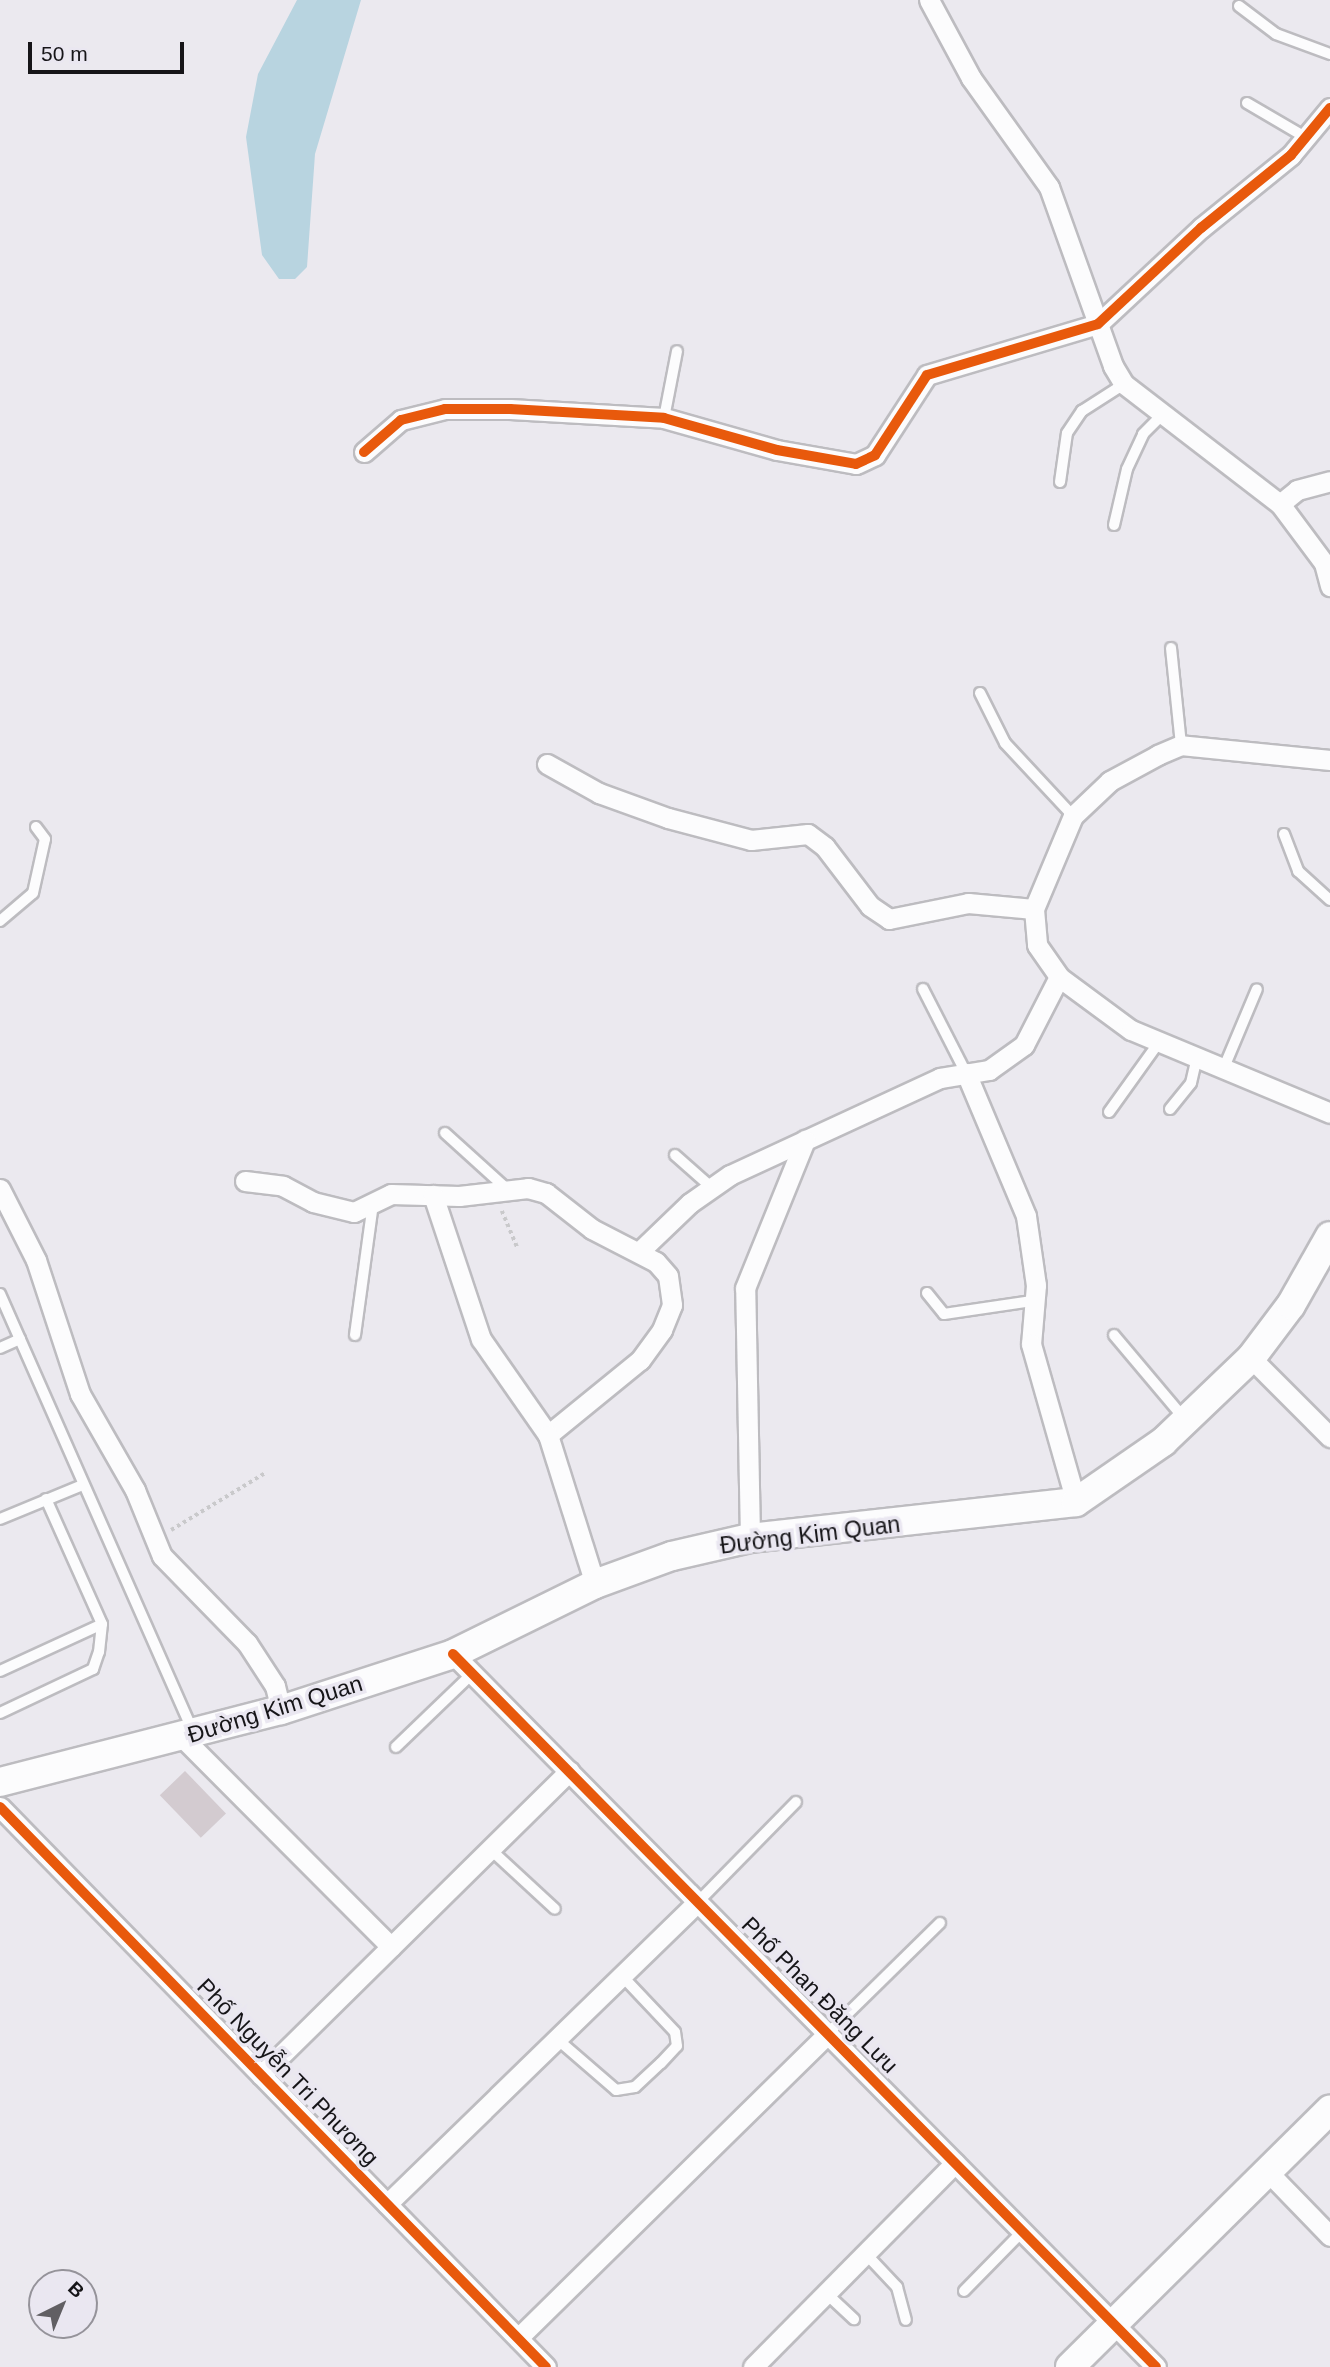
<!DOCTYPE html>
<meta charset="utf-8">
<style>
body{margin:0}
#map{position:relative;width:1330px;height:2367px;overflow:hidden;background:#ebe9ef;font-family:Helvetica,sans-serif}
div>[style]{position:absolute}
.water>*{inset:0;background:#b8d4e0}
.building>*{inset:0;background:#d3cbd0;transform-origin:0 0}
.path>*{height:3.5px;margin-top:-1.75px;transform-origin:0;background:repeating-linear-gradient(90deg,#c9c9cb 0 3.5px,transparent 0 7px)}
.roads{filter:drop-shadow(2px 0 #bdbcc0) drop-shadow(-2px 0 #bdbcc0) drop-shadow(0 2px #bdbcc0) drop-shadow(0 -2px #bdbcc0)}
.lane>*{height:10px;margin:-5px;padding:0 5px;transform-origin:5px;border-radius:5px;background:#fcfcfd}
.street>*{height:19px;margin:-9.5px;padding:0 9.5px;transform-origin:9.5px;border-radius:9.5px;background:#fcfcfd}
.secondary>*{height:28px;margin:-14px;padding:0 14px;transform-origin:14px;border-radius:14px;background:#fcfcfd}
.cycleway>*{height:10px;margin:-5px;padding:0 5px;transform-origin:5px;border-radius:5px;background:#e8590c}
span{translate:-50% -50%;white-space:nowrap;text-align:center;line-height:1.15;-webkit-text-stroke:7px #eae7f1;paint-order:stroke}
.street-label{font-size:23px;color:#161518}
.north{position:absolute;left:28px;top:2269px;width:70px;height:70px;box-sizing:border-box;background:#eae7f1;border:2px solid #95939a;border-radius:50%;rotate:43deg;font-size:19px;font-weight:700;line-height:28px;text-align:center;color:#161518}
.north::after{content:'';display:block;margin:auto;width:24px;height:32px;background:#615f63;clip-path:polygon(50% 0,100% 100%,50% 72%,0 100%)}
.scale{position:absolute;left:28px;top:42px;width:156px;height:32px;box-sizing:border-box;border:4px solid #161518;border-top:0;padding-left:9px;font-size:21px;line-height:24px;white-space:nowrap;color:#161518;-webkit-text-stroke:5px #eae7f1;paint-order:stroke}
</style>
<div id="map">
<div class="water">
<div style="clip-path:polygon(297px 0,361px 0,315px 154px,307px 267px,295px 279px,279px 279px,262px 255px,246px 137px,258px 74px)"></div>
</div>
<div class="building">
<div style="left:185px;top:1771px;width:59px;height:35px;rotate:46deg"></div>
</div>
<div class="path">
<div style="left:502px;top:1211px;width:41px;rotate:67.2deg"></div>
<div style="left:171px;top:1530px;width:110px;rotate:-31.2deg"></div>
</div>
<div class="roads">
<div class="lane">
<div style="left:1239px;top:6px;width:46px;rotate:37.1deg"></div>
<div style="left:1276px;top:34px;width:58px;rotate:20.3deg"></div>
<div style="left:1247px;top:103px;width:69px;rotate:30.3deg"></div>
<div style="left:664px;top:418px;width:68px;rotate:-79deg"></div>
<div style="left:1060px;top:482px;width:49px;rotate:-81.9deg"></div>
<div style="left:1067px;top:433px;width:27px;rotate:-56deg"></div>
<div style="left:1082px;top:411px;width:50px;rotate:-32.7deg"></div>
<div style="left:1114px;top:525px;width:57px;rotate:-76.9deg"></div>
<div style="left:1127px;top:469px;width:38px;rotate:-65deg"></div>
<div style="left:1143px;top:434px;width:27px;rotate:-45deg"></div>
<div style="left:1171px;top:648px;width:98px;rotate:84.1deg"></div>
<div style="left:980px;top:693px;width:56px;rotate:63.4deg"></div>
<div style="left:1005px;top:743px;width:100px;rotate:47deg"></div>
<div style="left:1284px;top:834px;width:40px;rotate:69deg"></div>
<div style="left:1298px;top:871px;width:43px;rotate:42.2deg"></div>
<div style="left:0;top:921px;width:43px;rotate:-40.3deg"></div>
<div style="left:33px;top:893px;width:55px;rotate:-77.5deg"></div>
<div style="left:45px;top:839px;width:15px;rotate:-127deg"></div>
<div style="left:923px;top:989px;width:94px;rotate:62.9deg"></div>
<div style="left:1225px;top:1065px;width:82px;rotate:-67.2deg"></div>
<div style="left:1170px;top:1109px;width:33px;rotate:-51deg"></div>
<div style="left:1191px;top:1083px;width:26px;rotate:-77deg"></div>
<div style="left:1109px;top:1112px;width:82px;rotate:-54.4deg"></div>
<div style="left:445px;top:1133px;width:84px;rotate:42.1deg"></div>
<div style="left:675px;top:1155px;width:47px;rotate:41.5deg"></div>
<div style="left:927px;top:1293px;width:27px;rotate:51deg"></div>
<div style="left:944px;top:1314px;width:89px;rotate:-8.4deg"></div>
<div style="left:0;top:1294px;width:475px;rotate:66.2deg"></div>
<div style="left:355px;top:1335px;width:133px;rotate:-82.2deg"></div>
<div style="left:1114px;top:1335px;width:107px;rotate:49.9deg"></div>
<div style="left:0;top:1348px;width:22px;rotate:-24deg"></div>
<div style="left:0;top:1519px;width:87px;rotate:-22.4deg"></div>
<div style="left:0;top:1671px;width:112px;rotate:-24.7deg"></div>
<div style="left:0;top:1713px;width:103px;rotate:-25.3deg"></div>
<div style="left:93px;top:1669px;width:18px;rotate:-71deg"></div>
<div style="left:99px;top:1652px;width:28px;rotate:-84deg"></div>
<div style="left:102px;top:1624px;width:137px;rotate:-114.1deg"></div>
<div style="left:396px;top:1747px;width:107px;rotate:-43.9deg"></div>
<div style="left:490px;top:1849px;width:88px;rotate:42.7deg"></div>
<div style="left:698px;top:1902px;width:140px;rotate:-45.6deg"></div>
<div style="left:828px;top:2033px;width:157px;rotate:-44.5deg"></div>
<div style="left:557px;top:2039px;width:78px;rotate:40.8deg"></div>
<div style="left:616px;top:2090px;width:19px;rotate:-9deg"></div>
<div style="left:635px;top:2087px;width:35px;rotate:-43deg"></div>
<div style="left:661px;top:2063px;width:23px;rotate:-47deg"></div>
<div style="left:677px;top:2046px;width:14px;rotate:-98deg"></div>
<div style="left:675px;top:2032px;width:77px;rotate:-133.4deg"></div>
<div style="left:865px;top:2253px;width:47px;rotate:46.7deg"></div>
<div style="left:897px;top:2287px;width:34px;rotate:75deg"></div>
<div style="left:964px;top:2291px;width:84px;rotate:-45.5deg"></div>
<div style="left:827px;top:2294px;width:37px;rotate:43deg"></div>
</div>
<div class="street">
<div style="left:929px;top:0;width:89px;rotate:61.7deg"></div>
<div style="left:971px;top:78px;width:134px;rotate:54.4deg"></div>
<div style="left:1049px;top:187px;width:190px;rotate:70.3deg"></div>
<div style="left:1113px;top:366px;width:21px;rotate:59deg"></div>
<div style="left:1124px;top:384px;width:197px;rotate:37.6deg"></div>
<div style="left:1280px;top:504px;width:74px;rotate:53.3deg"></div>
<div style="left:1324px;top:563px;width:24px;rotate:75deg"></div>
<div style="left:364px;top:452px;width:49px;rotate:-40.9deg"></div>
<div style="left:401px;top:420px;width:45px;rotate:-14deg"></div>
<div style="left:445px;top:409px;width:65px"></div>
<div style="left:510px;top:409px;width:154px;rotate:3.3deg"></div>
<div style="left:664px;top:418px;width:117px;rotate:15.8deg"></div>
<div style="left:777px;top:450px;width:80px;rotate:10deg"></div>
<div style="left:856px;top:464px;width:21px;rotate:-25deg"></div>
<div style="left:875px;top:455px;width:95px;rotate:-57deg"></div>
<div style="left:927px;top:375px;width:178px;rotate:-16.6deg"></div>
<div style="left:1098px;top:324px;width:141px;rotate:-43deg"></div>
<div style="left:1201px;top:228px;width:116px;rotate:-39deg"></div>
<div style="left:1291px;top:155px;width:61px;rotate:-50.3deg"></div>
<div style="left:1280px;top:504px;width:22px;rotate:-39deg"></div>
<div style="left:1297px;top:490px;width:34px;rotate:-15deg"></div>
<div style="left:1330px;top:760px;width:150px;rotate:-174.3deg"></div>
<div style="left:1181px;top:745px;width:25px;rotate:157deg"></div>
<div style="left:1158px;top:755px;width:55px;rotate:151.6deg"></div>
<div style="left:1110px;top:781px;width:51px;rotate:136.6deg"></div>
<div style="left:1073px;top:816px;width:101px;rotate:112.8deg"></div>
<div style="left:1034px;top:909px;width:36px;rotate:85deg"></div>
<div style="left:1037px;top:945px;width:39px;rotate:55deg"></div>
<div style="left:1059px;top:977px;width:89px;rotate:36.4deg"></div>
<div style="left:1131px;top:1030px;width:216px;rotate:22.6deg"></div>
<div style="left:547px;top:764px;width:60px;rotate:29.1deg"></div>
<div style="left:599px;top:793px;width:73px;rotate:19.9deg"></div>
<div style="left:668px;top:818px;width:86px;rotate:14.8deg"></div>
<div style="left:751px;top:840px;width:57px;rotate:-6deg"></div>
<div style="left:808px;top:834px;width:21px;rotate:37deg"></div>
<div style="left:825px;top:847px;width:74px;rotate:52.7deg"></div>
<div style="left:870px;top:906px;width:23px;rotate:34deg"></div>
<div style="left:889px;top:919px;width:81px;rotate:-11.4deg"></div>
<div style="left:968px;top:903px;width:66px;rotate:5.2deg"></div>
<div style="left:966px;top:1073px;width:155px;rotate:67.2deg"></div>
<div style="left:1026px;top:1216px;width:70px;rotate:81.8deg"></div>
<div style="left:1036px;top:1285px;width:59px;rotate:94.8deg"></div>
<div style="left:1031px;top:1344px;width:164px;rotate:74.1deg"></div>
<div style="left:245px;top:1181px;width:38px;rotate:7deg"></div>
<div style="left:283px;top:1186px;width:34px;rotate:28deg"></div>
<div style="left:313px;top:1202px;width:42px;rotate:13.7deg"></div>
<div style="left:354px;top:1212px;width:41px;rotate:-25.9deg"></div>
<div style="left:391px;top:1194px;width:68px;rotate:1.7deg"></div>
<div style="left:459px;top:1196px;width:69px;rotate:-6.6deg"></div>
<div style="left:528px;top:1188px;width:19px;rotate:16deg"></div>
<div style="left:546px;top:1193px;width:58px;rotate:38deg"></div>
<div style="left:592px;top:1229px;width:72px;rotate:27.3deg"></div>
<div style="left:656px;top:1262px;width:18px;rotate:49deg"></div>
<div style="left:668px;top:1276px;width:29px;rotate:82deg"></div>
<div style="left:672px;top:1305px;width:27px;rotate:112deg"></div>
<div style="left:662px;top:1330px;width:37px;rotate:126deg"></div>
<div style="left:640px;top:1360px;width:119px;rotate:140.8deg"></div>
<div style="left:0;top:1189px;width:80px;rotate:63.1deg"></div>
<div style="left:36px;top:1260px;width:141px;rotate:71.8deg"></div>
<div style="left:80px;top:1394px;width:111px;rotate:60.2deg"></div>
<div style="left:135px;top:1490px;width:71px;rotate:67.8deg"></div>
<div style="left:162px;top:1556px;width:122px;rotate:45.7deg"></div>
<div style="left:247px;top:1643px;width:51px;rotate:56.9deg"></div>
<div style="left:275px;top:1686px;width:25px;rotate:76deg"></div>
<div style="left:433px;top:1195px;width:152px;rotate:71.6deg"></div>
<div style="left:481px;top:1339px;width:117px;rotate:55.1deg"></div>
<div style="left:548px;top:1435px;width:156px;rotate:72.5deg"></div>
<div style="left:641px;top:1250px;width:68px;rotate:-43.8deg"></div>
<div style="left:690px;top:1203px;width:49px;rotate:-35deg"></div>
<div style="left:730px;top:1175px;width:231px;rotate:-24.8deg"></div>
<div style="left:940px;top:1078px;width:50px;rotate:-9.3deg"></div>
<div style="left:989px;top:1070px;width:43px;rotate:-35.5deg"></div>
<div style="left:1024px;top:1045px;width:76px;rotate:-62.8deg"></div>
<div style="left:1251px;top:1358px;width:112px;rotate:45deg"></div>
<div style="left:750px;top:1538px;width:250px;rotate:-91.1deg"></div>
<div style="left:745px;top:1288px;width:160px;rotate:-67.9deg"></div>
<div style="left:453px;top:1654px;width:1001px;rotate:45.4deg"></div>
<div style="left:182px;top:1737px;width:296px;rotate:45.1deg"></div>
<div style="left:0;top:1807px;width:782px;rotate:45.73deg"></div>
<div style="left:261px;top:2075px;width:433px;rotate:-44.6deg"></div>
<div style="left:1268px;top:2172px;width:89px;rotate:45.9deg"></div>
<div style="left:387px;top:2204px;width:434px;rotate:-44.2deg"></div>
<div style="left:518px;top:2338px;width:435px;rotate:-44.5deg"></div>
<div style="left:753px;top:2367px;width:287px;rotate:-45.3deg"></div>
</div>
<div class="secondary">
<div style="left:0;top:1782px;width:290px;rotate:-14.4deg"></div>
<div style="left:281px;top:1710px;width:181px;rotate:-18deg"></div>
<div style="left:453px;top:1654px;width:158px;rotate:-26.2deg"></div>
<div style="left:595px;top:1584px;width:82px;rotate:-20deg"></div>
<div style="left:672px;top:1556px;width:80px;rotate:-13deg"></div>
<div style="left:750px;top:1538px;width:328px;rotate:-6.3deg"></div>
<div style="left:1076px;top:1502px;width:106px;rotate:-34.6deg"></div>
<div style="left:1163px;top:1442px;width:122px;rotate:-43.7deg"></div>
<div style="left:1251px;top:1358px;width:66px;rotate:-53deg"></div>
<div style="left:1291px;top:1305px;width:79px;rotate:-60.5deg"></div>
<div style="left:1070px;top:2367px;width:366px;rotate:-44.7deg"></div>
</div>
</div>
<div class="cycleway">
<div style="left:364px;top:452px;width:49px;rotate:-40.9deg"></div>
<div style="left:401px;top:420px;width:45px;rotate:-14deg"></div>
<div style="left:445px;top:409px;width:65px"></div>
<div style="left:510px;top:409px;width:154px;rotate:3.3deg"></div>
<div style="left:664px;top:418px;width:117px;rotate:15.8deg"></div>
<div style="left:777px;top:450px;width:80px;rotate:10deg"></div>
<div style="left:856px;top:464px;width:21px;rotate:-25deg"></div>
<div style="left:875px;top:455px;width:95px;rotate:-57deg"></div>
<div style="left:927px;top:375px;width:178px;rotate:-16.6deg"></div>
<div style="left:1098px;top:324px;width:141px;rotate:-43deg"></div>
<div style="left:1201px;top:228px;width:116px;rotate:-39deg"></div>
<div style="left:1291px;top:155px;width:61px;rotate:-50.3deg"></div>
<div style="left:453px;top:1654px;width:1001px;rotate:45.4deg"></div>
<div style="left:0;top:1807px;width:782px;rotate:45.73deg"></div>
</div>
<div class="street-label">
<span style="left:810px;top:1535px;rotate:-7deg">Đường Kim Quan</span>
<span style="left:275px;top:1709px;rotate:-17deg">Đường Kim Quan</span>
<span style="left:820px;top:1995px;rotate:45deg">Phố Phan Đăng Lưu</span>
<span style="left:288px;top:2072px;rotate:46deg">Phố Nguyễn Tri Phương</span>
</div>
<div class="north">B</div>
<div class="scale">50 m</div>
</div>
